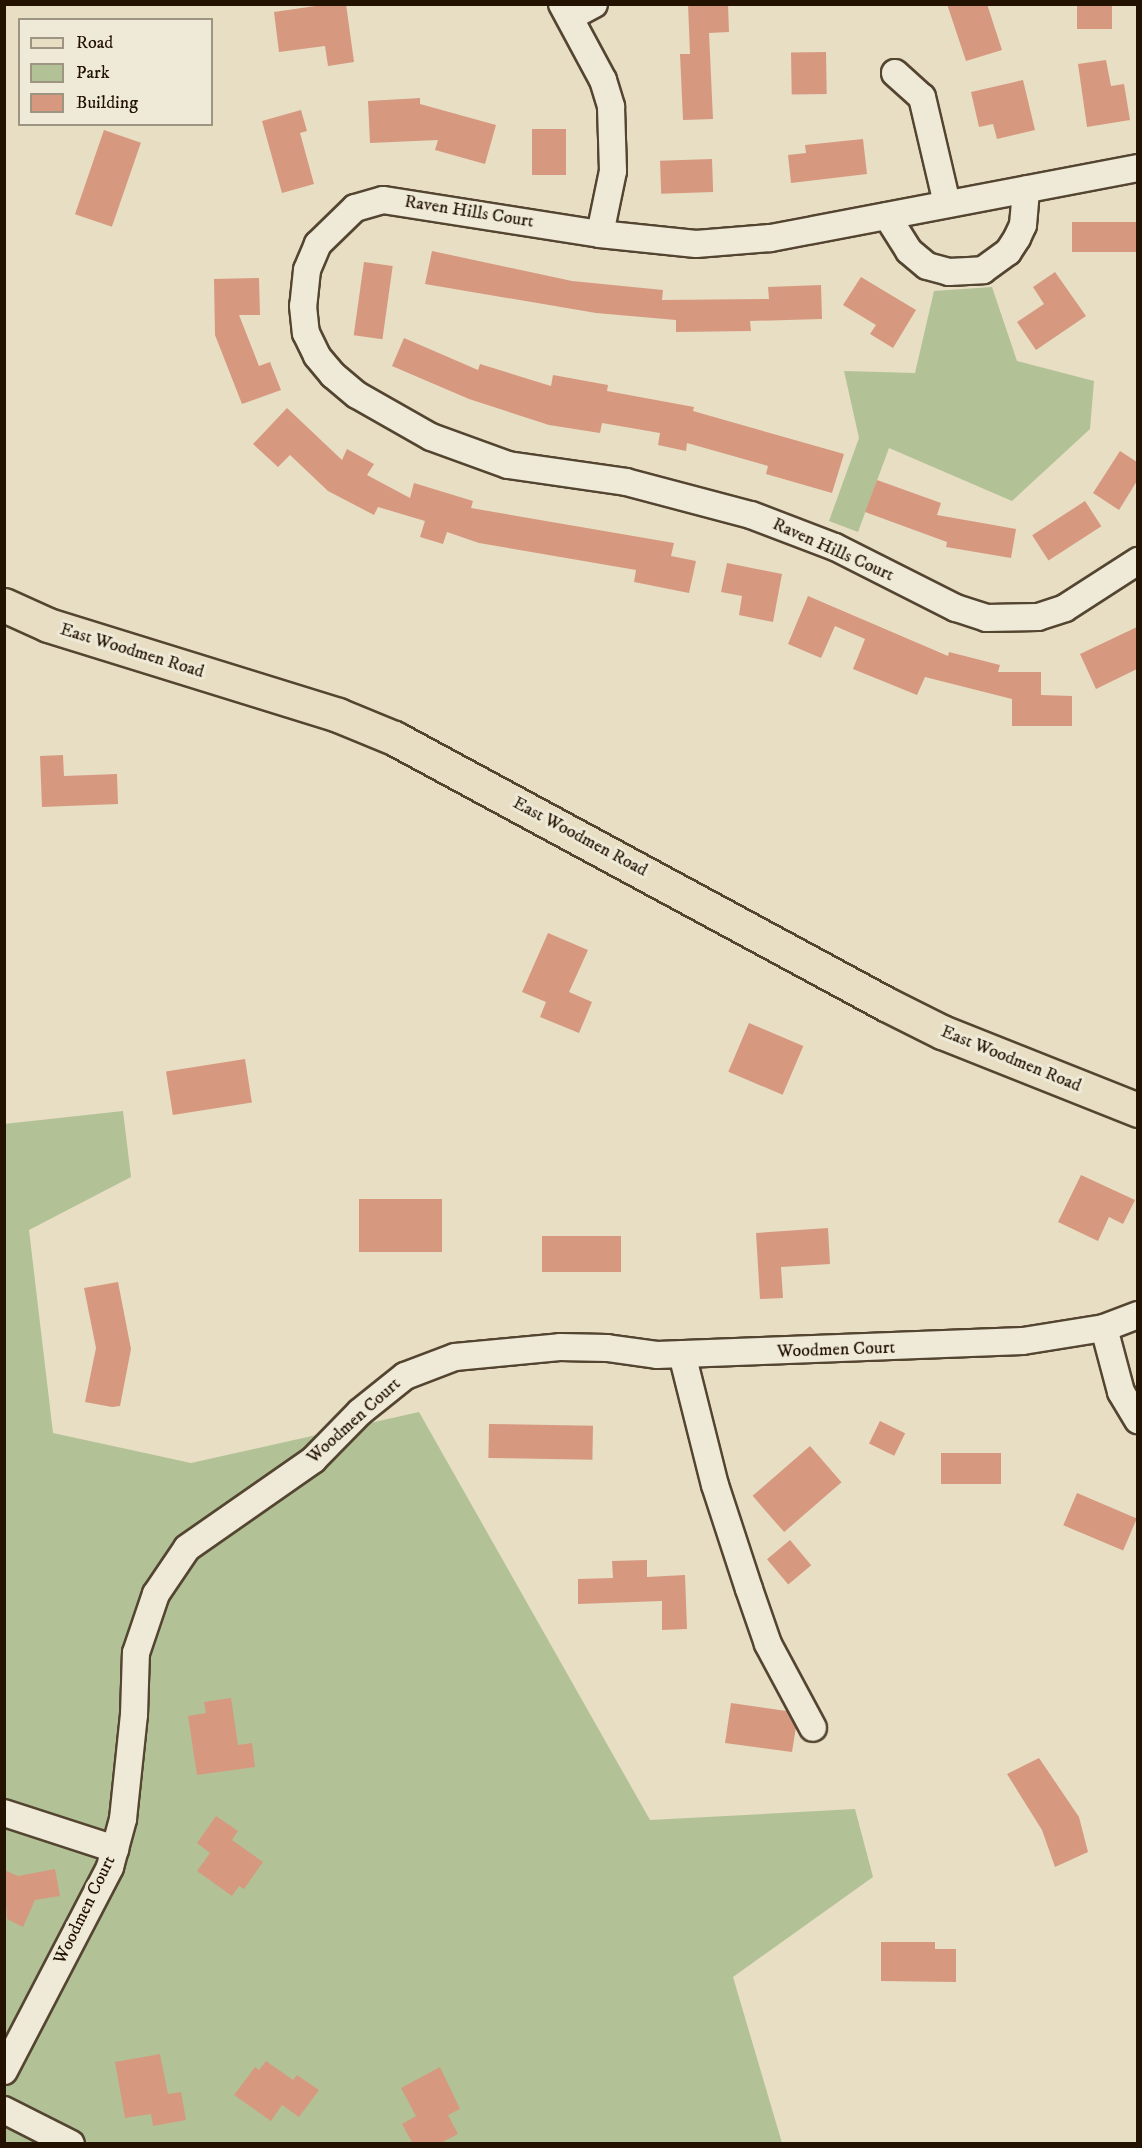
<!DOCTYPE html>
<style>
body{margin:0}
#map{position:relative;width:1142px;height:2148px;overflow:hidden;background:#e7dec3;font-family:"IM FELL DW Pica",serif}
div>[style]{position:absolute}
.green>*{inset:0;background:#b2c296}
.building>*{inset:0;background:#d69980;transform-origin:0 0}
.roads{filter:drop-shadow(2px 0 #544531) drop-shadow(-2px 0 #544531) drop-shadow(0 2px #544531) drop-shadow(0 -2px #544531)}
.minor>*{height:26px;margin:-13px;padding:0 13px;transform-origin:13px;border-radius:13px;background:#efead8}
.major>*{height:33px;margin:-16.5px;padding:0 16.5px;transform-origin:16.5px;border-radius:16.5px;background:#e7dec3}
span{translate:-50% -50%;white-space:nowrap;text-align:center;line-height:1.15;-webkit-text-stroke:6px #efead8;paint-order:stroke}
.street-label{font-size:18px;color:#231200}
.frame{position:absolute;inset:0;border:6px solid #231200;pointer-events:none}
.legend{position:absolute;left:18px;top:18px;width:195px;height:108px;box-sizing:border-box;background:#efead8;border:2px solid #9d9482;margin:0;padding:8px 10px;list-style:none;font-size:18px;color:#231200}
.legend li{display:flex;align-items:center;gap:12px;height:30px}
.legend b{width:30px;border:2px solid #9d9482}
</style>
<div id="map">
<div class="green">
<div style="clip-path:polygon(992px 287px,1017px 361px,1094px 381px,1090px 429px,1012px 501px,889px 448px,858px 532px,829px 521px,859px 438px,844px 371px,915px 373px,934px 291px)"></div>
<div style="clip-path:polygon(123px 1111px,131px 1177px,29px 1230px,53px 1433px,191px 1463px,419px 1412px,650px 1820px,855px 1809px,873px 1877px,733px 1977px,782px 2143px,5px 2143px,4px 1124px)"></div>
</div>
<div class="building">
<div style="clip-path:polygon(329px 4px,346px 4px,354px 62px,328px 66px,325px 46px,279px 52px,274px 12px)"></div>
<div style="clip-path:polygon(688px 4px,728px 4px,729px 32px,709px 33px,713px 119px,683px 120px,680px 54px,690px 54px)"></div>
<div style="clip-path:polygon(947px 4px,987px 4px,1002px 50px,966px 61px)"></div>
<div style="left:1077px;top:4px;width:35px;height:25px"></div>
<div style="left:826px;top:52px;width:42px;height:35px;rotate:89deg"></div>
<div style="clip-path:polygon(1106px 60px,1111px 86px,1124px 84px,1130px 120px,1087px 127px,1078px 64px)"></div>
<div style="clip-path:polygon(1023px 80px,1035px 130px,997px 139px,993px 124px,979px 127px,971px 92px)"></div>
<div style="clip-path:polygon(420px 98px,420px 104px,496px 125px,485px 164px,435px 150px,438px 140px,370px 143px,368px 101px)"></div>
<div style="clip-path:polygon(301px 110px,307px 131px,300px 133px,314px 184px,282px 193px,262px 121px)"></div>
<div style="left:532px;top:129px;width:34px;height:46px"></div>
<div style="left:104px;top:130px;width:39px;height:89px;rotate:19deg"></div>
<div style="clip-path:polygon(863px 139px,867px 174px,791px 183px,788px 155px,806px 153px,805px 145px)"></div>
<div style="left:712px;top:159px;width:33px;height:52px;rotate:88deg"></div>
<div style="left:1137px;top:222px;width:30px;height:65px;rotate:90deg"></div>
<div style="clip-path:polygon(432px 251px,572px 281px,663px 290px,662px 300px,769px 299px,768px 287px,821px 285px,822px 319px,750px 321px,751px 331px,676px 332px,676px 320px,596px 313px,425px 284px)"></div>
<div style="left:364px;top:262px;width:29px;height:74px;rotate:8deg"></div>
<div style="clip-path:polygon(1055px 272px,1086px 316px,1036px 350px,1017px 322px,1044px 304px,1033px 287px)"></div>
<div style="clip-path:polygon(861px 277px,916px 310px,893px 348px,870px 334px,876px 325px,843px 305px)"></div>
<div style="clip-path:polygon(259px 278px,260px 315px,239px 315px,259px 366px,270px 362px,281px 390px,242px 404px,215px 335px,214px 279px)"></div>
<div style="clip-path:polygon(404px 338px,478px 370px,480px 364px,551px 386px,553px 375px,608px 385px,607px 391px,694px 407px,693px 411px,844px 454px,832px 493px,766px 474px,768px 466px,687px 443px,686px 451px,658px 445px,660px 433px,602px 423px,600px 433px,549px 425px,469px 399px,392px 366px)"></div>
<div style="clip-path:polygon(287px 408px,342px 460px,347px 449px,374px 464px,367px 475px,410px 498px,414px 483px,473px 501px,471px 508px,674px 543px,671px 556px,696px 561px,689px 593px,634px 582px,636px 570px,479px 543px,447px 532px,443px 544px,420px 537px,425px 521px,378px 507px,374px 515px,328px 491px,290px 455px,278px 467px,253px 444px)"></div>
<div style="clip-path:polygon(1120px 451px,1137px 462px,1137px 481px,1119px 510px,1093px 493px)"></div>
<div style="clip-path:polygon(877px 480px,941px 503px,937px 515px,1016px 529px,1011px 558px,946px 547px,947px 542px,865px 512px)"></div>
<div style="left:1085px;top:501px;width:30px;height:63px;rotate:57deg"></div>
<div style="clip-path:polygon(727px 563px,782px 574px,773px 622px,739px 615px,742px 596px,721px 592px)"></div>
<div style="clip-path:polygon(808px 596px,948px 656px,949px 652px,1000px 665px,998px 672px,1041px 672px,1041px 695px,1072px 696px,1072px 726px,1012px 726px,1012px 699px,925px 677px,917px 695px,853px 669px,865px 639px,835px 626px,821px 658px,788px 644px)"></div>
<div style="clip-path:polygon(1137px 627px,1137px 669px,1096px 689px,1080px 654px)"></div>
<div style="clip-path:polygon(63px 755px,64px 776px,117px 774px,118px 804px,42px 807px,40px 756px)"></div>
<div style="clip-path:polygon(548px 933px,588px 950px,569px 992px,592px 1002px,579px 1033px,540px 1017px,546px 1002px,522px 992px)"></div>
<div style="left:749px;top:1023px;width:59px;height:53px;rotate:23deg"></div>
<div style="left:245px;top:1059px;width:44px;height:80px;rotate:81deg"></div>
<div style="clip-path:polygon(1081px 1175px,1135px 1200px,1123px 1224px,1109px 1217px,1098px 1241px,1058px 1222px)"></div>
<div style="left:359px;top:1199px;width:83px;height:53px"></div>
<div style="clip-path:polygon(828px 1228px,830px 1264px,781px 1267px,783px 1298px,760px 1299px,756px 1233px)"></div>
<div style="left:621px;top:1236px;width:36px;height:79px;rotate:90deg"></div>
<div style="clip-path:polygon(118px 1282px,131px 1349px,120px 1406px,112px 1407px,85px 1402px,96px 1348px,84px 1288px)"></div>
<div style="left:880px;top:1421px;width:28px;height:25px;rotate:26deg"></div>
<div style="left:489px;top:1424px;width:104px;height:34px;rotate:1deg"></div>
<div style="left:810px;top:1446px;width:48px;height:76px;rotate:49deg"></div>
<div style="left:1001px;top:1453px;width:31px;height:60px;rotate:90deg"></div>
<div style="left:1077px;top:1493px;width:65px;height:35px;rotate:23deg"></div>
<div style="left:790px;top:1540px;width:33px;height:30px;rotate:50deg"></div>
<div style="clip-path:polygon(647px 1560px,647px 1577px,685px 1575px,687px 1629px,662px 1630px,662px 1601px,578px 1604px,578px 1579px,613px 1578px,612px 1561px)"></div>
<div style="clip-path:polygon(231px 1698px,238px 1745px,252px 1743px,255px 1767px,197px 1775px,188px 1716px,206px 1713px,204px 1702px)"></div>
<div style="clip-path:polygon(731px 1703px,787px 1711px,796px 1727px,792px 1752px,725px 1743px)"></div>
<div style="clip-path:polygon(1039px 1758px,1079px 1817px,1088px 1852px,1055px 1867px,1042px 1830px,1007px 1774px)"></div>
<div style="clip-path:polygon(216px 1816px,238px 1831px,232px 1840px,263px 1862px,244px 1889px,239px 1886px,232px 1896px,197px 1871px,210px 1853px,197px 1843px)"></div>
<div style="clip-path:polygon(55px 1869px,60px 1896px,35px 1900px,23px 1927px,7px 1919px,4px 1870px,18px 1876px)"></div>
<div style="clip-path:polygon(881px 1942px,935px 1942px,935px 1949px,956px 1949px,956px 1982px,881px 1981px)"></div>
<div style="clip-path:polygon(160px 2054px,168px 2094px,181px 2092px,186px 2120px,153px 2126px,151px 2114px,125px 2118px,115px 2062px)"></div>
<div style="clip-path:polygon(266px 2061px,293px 2080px,297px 2075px,319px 2090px,299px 2117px,282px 2105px,271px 2121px,234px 2095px,255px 2067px,259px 2070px)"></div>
<div style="clip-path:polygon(440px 2067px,460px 2109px,448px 2115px,458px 2134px,439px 2144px,413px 2144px,402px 2124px,416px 2116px,401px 2088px)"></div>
</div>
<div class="roads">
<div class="minor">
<div style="left:562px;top:4px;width:86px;rotate:61.7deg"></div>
<div style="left:603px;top:80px;width:28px;rotate:73deg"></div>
<div style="left:611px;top:107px;width:64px;rotate:88.2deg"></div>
<div style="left:613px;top:171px;width:64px;rotate:101.7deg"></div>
<div style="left:570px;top:17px;width:27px;rotate:-28deg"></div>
<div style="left:895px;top:73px;width:36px;rotate:42deg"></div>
<div style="left:922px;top:97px;width:110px;rotate:76.8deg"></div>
<div style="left:1138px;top:168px;width:375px;rotate:169.2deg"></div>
<div style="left:770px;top:238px;width:74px;rotate:175.4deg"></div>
<div style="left:696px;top:244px;width:97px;rotate:-174.1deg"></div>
<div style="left:600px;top:234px;width:220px;rotate:-171.1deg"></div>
<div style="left:383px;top:200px;width:29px;rotate:164deg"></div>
<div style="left:355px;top:208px;width:52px;rotate:135.8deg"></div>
<div style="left:318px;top:244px;width:28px;rotate:113deg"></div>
<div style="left:307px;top:270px;width:36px;rotate:96deg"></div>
<div style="left:303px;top:306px;width:27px;rotate:84deg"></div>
<div style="left:306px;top:333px;width:25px;rotate:64deg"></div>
<div style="left:317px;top:356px;width:25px;rotate:50deg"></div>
<div style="left:333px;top:375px;width:31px;rotate:40deg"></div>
<div style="left:357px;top:395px;width:85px;rotate:29.6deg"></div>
<div style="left:431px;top:437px;width:82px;rotate:20deg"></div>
<div style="left:508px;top:465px;width:119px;rotate:8.2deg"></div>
<div style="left:626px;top:482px;width:129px;rotate:14.8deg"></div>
<div style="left:751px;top:515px;width:90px;rotate:20.9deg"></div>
<div style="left:835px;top:547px;width:136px;rotate:26.8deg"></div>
<div style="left:956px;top:608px;width:32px;rotate:18deg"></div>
<div style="left:986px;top:618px;width:52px;rotate:-1.1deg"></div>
<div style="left:1038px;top:617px;width:28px;rotate:-18deg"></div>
<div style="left:1065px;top:608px;width:87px;rotate:-32.8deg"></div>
<div style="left:887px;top:216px;width:41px;rotate:57.8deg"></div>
<div style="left:909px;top:251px;width:23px;rotate:40deg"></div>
<div style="left:927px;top:266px;width:23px;rotate:15deg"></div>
<div style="left:949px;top:272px;width:34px;rotate:-3deg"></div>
<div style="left:983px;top:270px;width:31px;rotate:-36deg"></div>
<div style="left:1008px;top:252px;width:17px;rotate:-57deg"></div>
<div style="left:1017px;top:238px;width:14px;rotate:-65deg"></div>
<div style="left:1023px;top:225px;width:36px;rotate:-85deg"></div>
<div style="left:1104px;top:1328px;width:66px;rotate:75.1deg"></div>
<div style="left:1121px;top:1392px;width:33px;rotate:59deg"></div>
<div style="left:682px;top:1354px;width:135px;rotate:75.9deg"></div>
<div style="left:715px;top:1485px;width:109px;rotate:71.9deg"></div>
<div style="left:749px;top:1589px;width:58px;rotate:70.9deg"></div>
<div style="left:768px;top:1644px;width:95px;rotate:61.8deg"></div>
<div style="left:4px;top:1813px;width:117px;rotate:18deg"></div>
<div style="left:4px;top:2071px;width:230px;rotate:-62.5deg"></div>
<div style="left:110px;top:1867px;width:50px;rotate:-74.8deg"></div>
<div style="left:123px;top:1819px;width:105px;rotate:-84deg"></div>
<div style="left:134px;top:1715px;width:62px;rotate:-88.2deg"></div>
<div style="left:136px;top:1653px;width:62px;rotate:-71.3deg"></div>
<div style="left:156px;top:1594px;width:55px;rotate:-56deg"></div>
<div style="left:187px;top:1548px;width:154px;rotate:-34.9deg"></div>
<div style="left:313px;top:1460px;width:67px;rotate:-45.6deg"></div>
<div style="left:360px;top:1412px;width:58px;rotate:-38.7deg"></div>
<div style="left:405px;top:1376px;width:53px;rotate:-20.8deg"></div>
<div style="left:455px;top:1357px;width:105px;rotate:-5.4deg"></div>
<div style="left:560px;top:1347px;width:47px;rotate:1.2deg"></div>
<div style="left:607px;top:1348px;width:50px;rotate:8deg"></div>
<div style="left:657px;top:1355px;width:366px;rotate:-2.2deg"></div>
<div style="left:1023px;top:1341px;width:82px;rotate:-9.1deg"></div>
<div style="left:1104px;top:1328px;width:36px;rotate:-21deg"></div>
<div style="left:4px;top:2110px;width:75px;rotate:26.9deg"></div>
</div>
<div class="major">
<div style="left:4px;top:605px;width:48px;rotate:24.4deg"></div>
<div style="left:48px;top:625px;width:304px;rotate:17.2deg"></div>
<div style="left:338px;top:715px;width:61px;rotate:22.3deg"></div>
<div style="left:394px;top:738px;width:559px;rotate:28.4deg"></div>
<div style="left:886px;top:1004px;width:63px;rotate:26.6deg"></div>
<div style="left:942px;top:1032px;width:211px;rotate:21.7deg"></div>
</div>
</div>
<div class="street-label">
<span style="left:469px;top:212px;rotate:9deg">Raven Hills Court</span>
<span style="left:833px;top:550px;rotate:24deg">Raven Hills Court</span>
<span style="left:132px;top:651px;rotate:17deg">East Woodmen Road</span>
<span style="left:580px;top:837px;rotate:28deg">East Woodmen Road</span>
<span style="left:1011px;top:1059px;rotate:22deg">East Woodmen Road</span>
<span style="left:836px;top:1350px;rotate:-2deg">Woodmen Court</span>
<span style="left:354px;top:1421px;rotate:-42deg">Woodmen Court</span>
<span style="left:85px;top:1910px;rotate:-64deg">Woodmen Court</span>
</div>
<div class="frame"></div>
<ul class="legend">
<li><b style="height:8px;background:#e7dec3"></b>Road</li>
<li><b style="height:16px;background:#b2c296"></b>Park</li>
<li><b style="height:16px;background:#d69980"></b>Building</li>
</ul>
</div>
